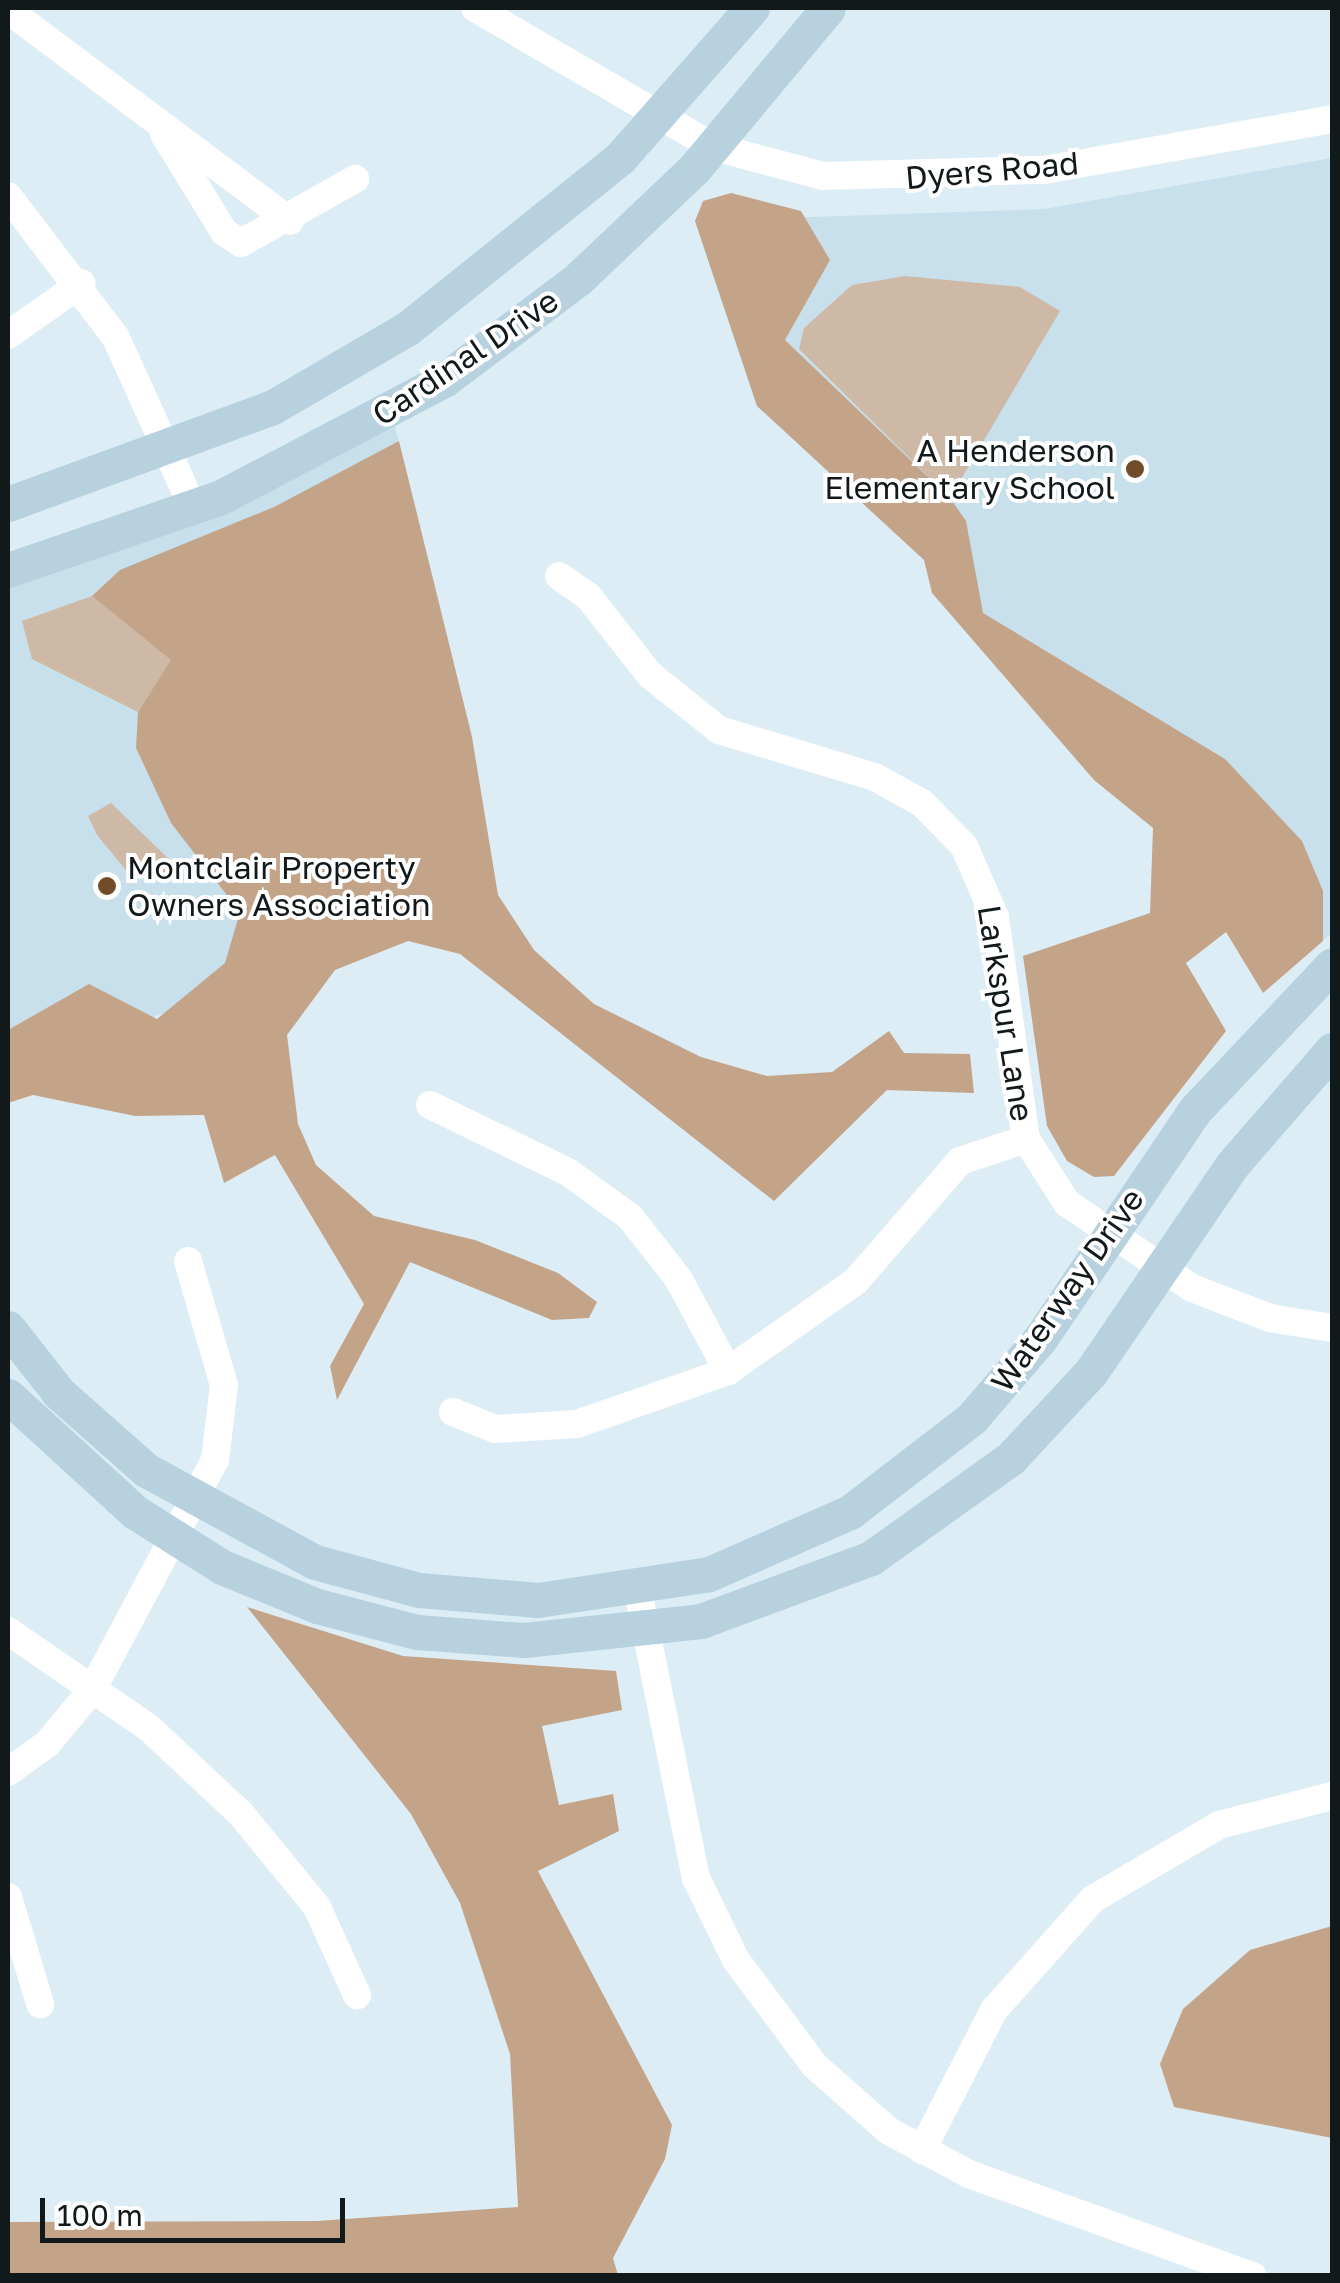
<!DOCTYPE html>
<style>
body{margin:0}
#map{position:relative;width:1340px;height:2283px;overflow:hidden;background:#dcedf6;font-family:"Golos Text",sans-serif}
div>[style]{position:absolute}
.built>*{inset:0;background:#c7e0ec}
.green>*{inset:0;background:#ceb9a6}
.forest>*{inset:0;background:#c4a489}
.minor>*{height:28px;margin:-14px;padding:0 14px;transform-origin:14px;border-radius:14px;background:#fff}
.major>*{height:35px;margin:-17.5px;padding:0 17.5px;transform-origin:17.5px;border-radius:17.5px;background:#b7d1de}
.dots>*{width:28px;height:28px;translate:-50% -50%;box-sizing:border-box;border:5px solid #fff;border-radius:50%}
span{translate:-50% -50%;white-space:nowrap;text-align:center;line-height:1.15;-webkit-text-stroke:8px #fff;paint-order:stroke}
.street-label{font-size:32px;color:#12191b}
.poi-label{font-size:32px;color:#12191b}
.right{translate:-100% -50%;text-align:right}
.left{translate:0 -50%;text-align:left}
.frame{position:absolute;inset:0;border:10px solid #12191b;pointer-events:none}
.scale{position:absolute;left:40px;top:2198px;width:305px;height:45px;box-sizing:border-box;border:5px solid #12191b;border-top:0;padding-left:12px;font-size:30px;line-height:35px;white-space:nowrap;color:#12191b;-webkit-text-stroke:8px #fff;paint-order:stroke}
</style>
<div id="map">
<div class="built">
<div style="clip-path:polygon(1332px 158px,1332px 933px,1323px 941px,1323px 891px,1037px 663px,757px 406px,695px 221px,1044px 209px)"></div>
<div style="clip-path:polygon(394px 423px,472px 737px,479px 915px,8px 1062px,8px 581px)"></div>
</div>
<div class="green">
<div style="clip-path:polygon(905px 276px,1020px 287px,1060px 311px,950px 498px,799px 349px,804px 328px,852px 285px)"></div>
<div style="clip-path:polygon(92px 596px,172px 660px,138px 712px,32px 659px,22px 621px)"></div>
<div style="clip-path:polygon(111px 803px,176px 866px,162px 879px,130px 875px,97px 835px,88px 816px)"></div>
</div>
<div class="forest">
<div style="clip-path:polygon(731px 193px,801px 211px,830px 260px,785px 340px,950px 498px,966px 521px,983px 613px,1225px 759px,1302px 841px,1323px 891px,1323px 941px,1263px 993px,1226px 932px,1186px 963px,1226px 1031px,1114px 1176px,1094px 1177px,1067px 1161px,1047px 1126px,1023px 956px,1150px 913px,1153px 828px,1094px 780px,932px 593px,924px 560px,757px 406px,695px 221px,703px 201px)"></div>
<div style="clip-path:polygon(399px 441px,472px 737px,498px 895px,534px 950px,594px 1004px,701px 1057px,767px 1076px,832px 1072px,889px 1031px,904px 1053px,970px 1054px,974px 1093px,887px 1090px,774px 1201px,460px 954px,408px 941px,335px 970px,287px 1035px,298px 1124px,316px 1165px,374px 1216px,475px 1240px,558px 1273px,597px 1302px,589px 1318px,552px 1320px,410px 1262px,337px 1400px,330px 1366px,364px 1304px,275px 1155px,224px 1183px,204px 1115px,135px 1116px,33px 1095px,8px 1103px,8px 1030px,89px 984px,157px 1019px,225px 963px,240px 912px,171px 823px,136px 748px,138px 712px,171px 660px,92px 596px,120px 570px,274px 507px)"></div>
<div style="clip-path:polygon(247px 1607px,403px 1656px,616px 1671px,622px 1710px,542px 1726px,559px 1805px,613px 1794px,619px 1831px,538px 1871px,672px 2125px,665px 2159px,613px 2258px,618px 2275px,8px 2275px,8px 2222px,317px 2221px,518px 2207px,510px 2054px,460px 1903px,411px 1814px)"></div>
<div style="clip-path:polygon(1332px 1926px,1332px 2138px,1174px 2107px,1160px 2064px,1183px 2009px,1250px 1950px)"></div>
</div>
<div class="minor">
<div style="left:475px;top:8px;width:276px;rotate:30.2deg"></div>
<div style="left:714px;top:147px;width:113px;rotate:14.9deg"></div>
<div style="left:823px;top:176px;width:221px;rotate:-1.6deg"></div>
<div style="left:1044px;top:170px;width:292px;rotate:-10deg"></div>
<div style="left:8px;top:10px;width:352px;rotate:36.8deg"></div>
<div style="left:164px;top:134px;width:115px;rotate:58.5deg"></div>
<div style="left:224px;top:232px;width:20px;rotate:33deg"></div>
<div style="left:241px;top:243px;width:131px;rotate:-29.3deg"></div>
<div style="left:8px;top:196px;width:178px;rotate:52.7deg"></div>
<div style="left:116px;top:338px;width:187px;rotate:65.6deg"></div>
<div style="left:8px;top:335px;width:90px;rotate:-35.1deg"></div>
<div style="left:559px;top:576px;width:35px;rotate:35deg"></div>
<div style="left:588px;top:596px;width:100px;rotate:51.9deg"></div>
<div style="left:650px;top:675px;width:88px;rotate:38.6deg"></div>
<div style="left:719px;top:730px;width:163px;rotate:16.8deg"></div>
<div style="left:875px;top:777px;width:54px;rotate:29deg"></div>
<div style="left:922px;top:803px;width:60px;rotate:45.7deg"></div>
<div style="left:964px;top:846px;width:77px;rotate:66.4deg"></div>
<div style="left:995px;top:917px;width:224px;rotate:82.1deg"></div>
<div style="left:1026px;top:1139px;width:76px;rotate:57.4deg"></div>
<div style="left:1067px;top:1203px;width:151px;rotate:34.2deg"></div>
<div style="left:1192px;top:1288px;width:84px;rotate:21deg"></div>
<div style="left:1270px;top:1318px;width:63px;rotate:9.2deg"></div>
<div style="left:430px;top:1105px;width:153px;rotate:25.9deg"></div>
<div style="left:568px;top:1172px;width:77px;rotate:36deg"></div>
<div style="left:630px;top:1217px;width:78px;rotate:51.8deg"></div>
<div style="left:678px;top:1278px;width:106px;rotate:61.7deg"></div>
<div style="left:453px;top:1412px;width:45px;rotate:22deg"></div>
<div style="left:495px;top:1429px;width:82px;rotate:-3.5deg"></div>
<div style="left:577px;top:1424px;width:160px;rotate:-19.3deg"></div>
<div style="left:728px;top:1371px;width:156px;rotate:-35.1deg"></div>
<div style="left:856px;top:1281px;width:159px;rotate:-49.1deg"></div>
<div style="left:960px;top:1161px;width:70px;rotate:-18.4deg"></div>
<div style="left:638px;top:1591px;width:293px;rotate:78.6deg"></div>
<div style="left:696px;top:1878px;width:91px;rotate:64deg"></div>
<div style="left:736px;top:1960px;width:132px;rotate:53.3deg"></div>
<div style="left:815px;top:2066px;width:98px;rotate:41.3deg"></div>
<div style="left:889px;top:2131px;width:91px;rotate:28.3deg"></div>
<div style="left:969px;top:2174px;width:302px;rotate:19.8deg"></div>
<div style="left:8px;top:1631px;width:171px;rotate:34.5deg"></div>
<div style="left:149px;top:1728px;width:126px;rotate:43.1deg"></div>
<div style="left:241px;top:1814px;width:120px;rotate:50.7deg"></div>
<div style="left:317px;top:1907px;width:97px;rotate:65.6deg"></div>
<div style="left:8px;top:1772px;width:48px;rotate:-35.7deg"></div>
<div style="left:47px;top:1744px;width:70px;rotate:-50.2deg"></div>
<div style="left:92px;top:1690px;width:261px;rotate:-61.9deg"></div>
<div style="left:215px;top:1460px;width:76px;rotate:-83.2deg"></div>
<div style="left:224px;top:1385px;width:129px;rotate:-106.2deg"></div>
<div style="left:8px;top:1897px;width:112px;rotate:73.3deg"></div>
<div style="left:922px;top:2150px;width:157px;rotate:-62.8deg"></div>
<div style="left:994px;top:2010px;width:149px;rotate:-48.3deg"></div>
<div style="left:1093px;top:1899px;width:146px;rotate:-30.4deg"></div>
<div style="left:1219px;top:1825px;width:117px;rotate:-14.4deg"></div>
</div>
<div class="major">
<div style="left:8px;top:504px;width:280px;rotate:-20.1deg"></div>
<div style="left:271px;top:408px;width:159px;rotate:-30.3deg"></div>
<div style="left:408px;top:328px;width:272px;rotate:-38.7deg"></div>
<div style="left:620px;top:158px;width:200px;rotate:-48.7deg"></div>
<div style="left:8px;top:570px;width:225px;rotate:-18.9deg"></div>
<div style="left:221px;top:497px;width:252px;rotate:-27.7deg"></div>
<div style="left:444px;top:380px;width:168px;rotate:-37deg"></div>
<div style="left:578px;top:279px;width:160px;rotate:-43.5deg"></div>
<div style="left:694px;top:169px;width:209px;rotate:-50.2deg"></div>
<div style="left:8px;top:1328px;width:83px;rotate:51.9deg"></div>
<div style="left:59px;top:1393px;width:116px;rotate:41.5deg"></div>
<div style="left:146px;top:1470px;width:192px;rotate:28.6deg"></div>
<div style="left:315px;top:1562px;width:108px;rotate:15.1deg"></div>
<div style="left:419px;top:1590px;width:119px;rotate:4.8deg"></div>
<div style="left:538px;top:1600px;width:173px;rotate:-8.6deg"></div>
<div style="left:709px;top:1574px;width:154px;rotate:-23.7deg"></div>
<div style="left:850px;top:1512px;width:154px;rotate:-37.6deg"></div>
<div style="left:972px;top:1418px;width:104px;rotate:-49.3deg"></div>
<div style="left:1040px;top:1339px;width:278px;rotate:-55.9deg"></div>
<div style="left:1196px;top:1109px;width:198px;rotate:-46.6deg"></div>
<div style="left:8px;top:1396px;width:172px;rotate:42.4deg"></div>
<div style="left:135px;top:1512px;width:103px;rotate:32.3deg"></div>
<div style="left:222px;top:1567px;width:103px;rotate:22.3deg"></div>
<div style="left:317px;top:1606px;width:103px;rotate:14.6deg"></div>
<div style="left:417px;top:1632px;width:107px;rotate:4.3deg"></div>
<div style="left:524px;top:1640px;width:178px;rotate:-6.1deg"></div>
<div style="left:701px;top:1621px;width:181px;rotate:-20.3deg"></div>
<div style="left:871px;top:1558px;width:172px;rotate:-35.5deg"></div>
<div style="left:1011px;top:1458px;width:117px;rotate:-47.1deg"></div>
<div style="left:1091px;top:1372px;width:250px;rotate:-55.7deg"></div>
<div style="left:1232px;top:1165px;width:152px;rotate:-49deg"></div>
</div>
<div class="dots">
<div style="left:1135px;top:469px;background:#724c28"></div>
<div style="left:107px;top:886px;background:#724c28"></div>
</div>
<div class="street-label">
<span style="left:992px;top:170px;rotate:-5deg">Dyers Road</span>
<span style="left:465px;top:357px;rotate:-34deg">Cardinal Drive</span>
<span style="left:1006px;top:1013px;rotate:81deg">Larkspur Lane</span>
<span style="left:1067px;top:1290px;rotate:-55deg">Waterway Drive</span>
</div>
<div class="poi-label">
<span class="right" style="left:1115px;top:469px">A Henderson<br>Elementary School</span>
<span class="left" style="left:127px;top:886px">Montclair Property<br>Owners Association</span>
</div>
<div class="frame"></div>
<div class="scale">100 m</div>
</div>
